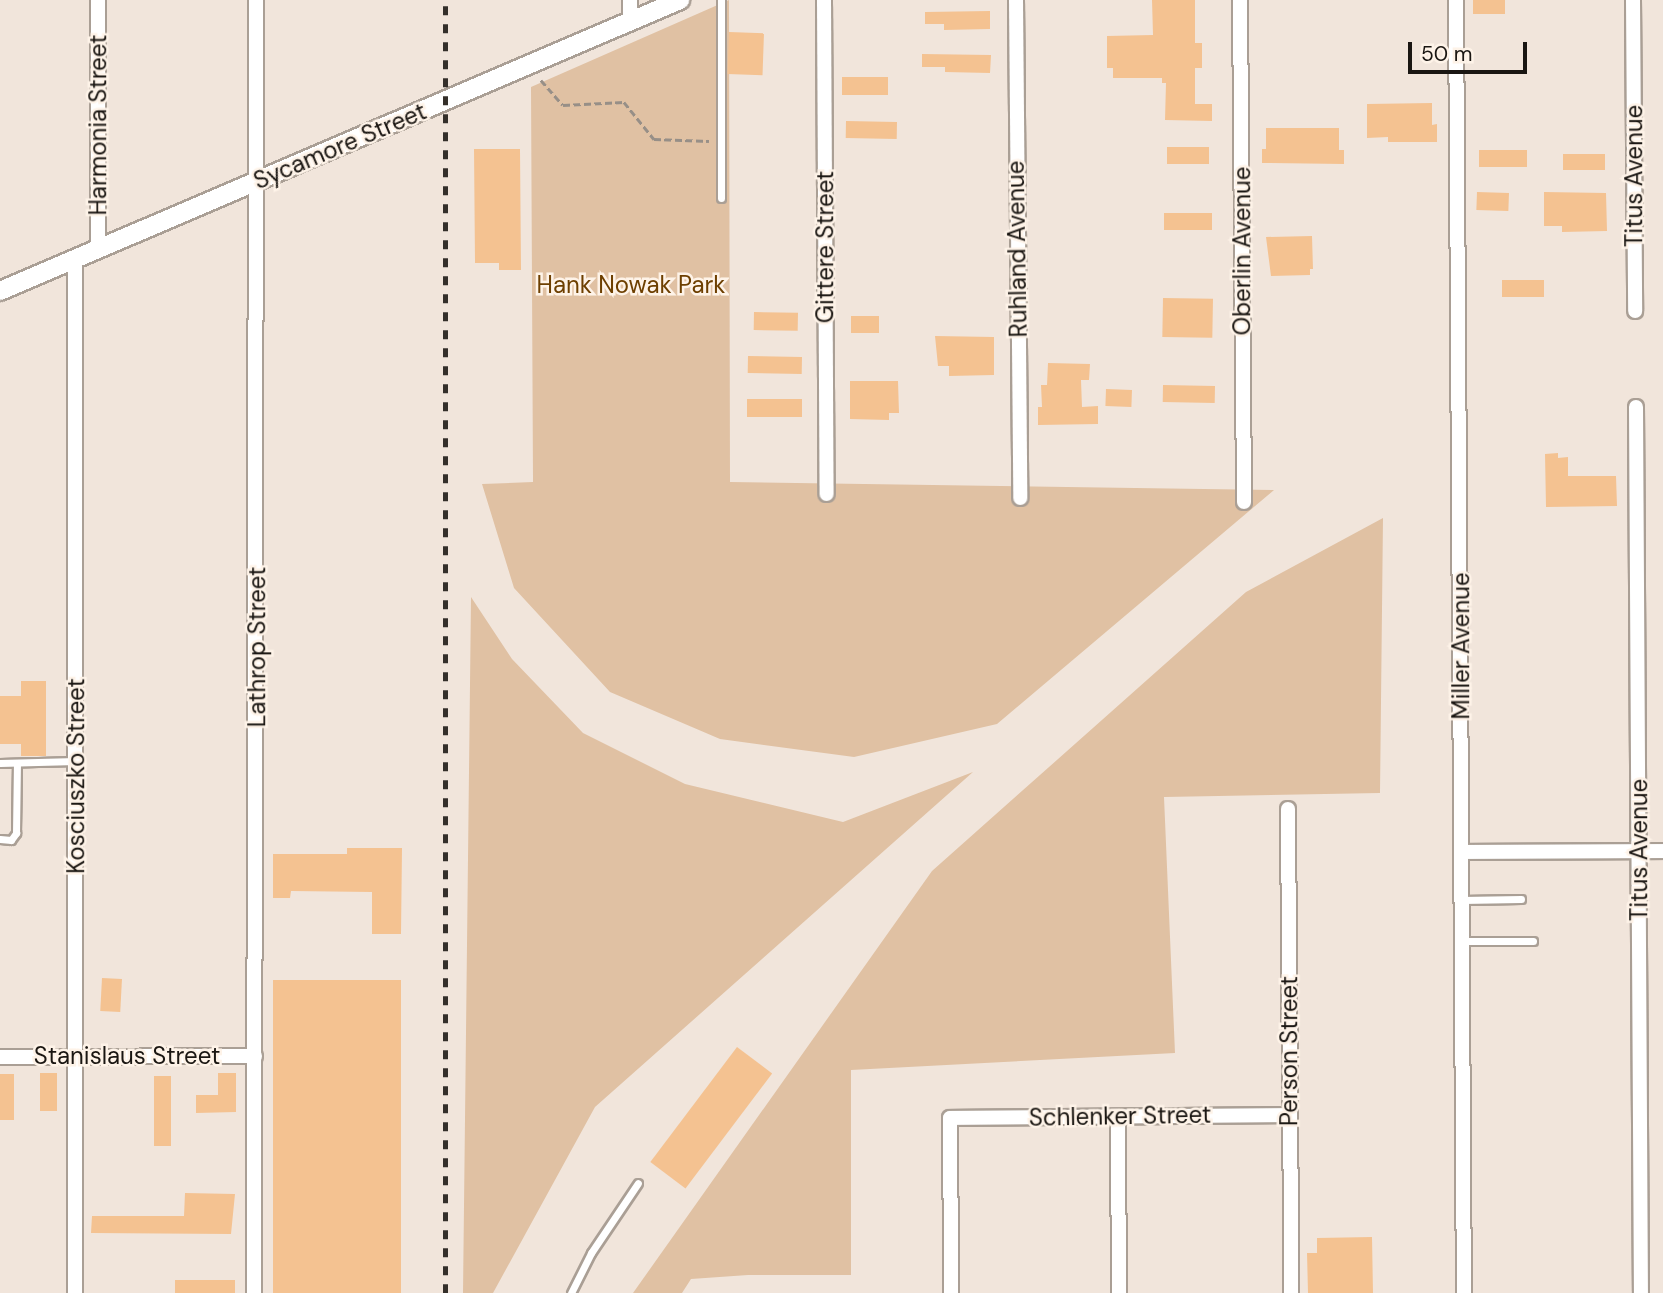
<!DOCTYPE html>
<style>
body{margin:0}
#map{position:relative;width:1663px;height:1293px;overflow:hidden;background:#f1e5db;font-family:"DM Sans",sans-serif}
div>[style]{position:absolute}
.green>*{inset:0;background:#e0c1a3}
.building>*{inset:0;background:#f4c291;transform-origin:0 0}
.path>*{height:2.5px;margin-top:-1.25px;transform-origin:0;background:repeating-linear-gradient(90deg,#978f87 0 7px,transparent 0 10.5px)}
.roads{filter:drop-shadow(2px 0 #aa9f95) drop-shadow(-2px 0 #aa9f95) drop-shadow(0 2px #aa9f95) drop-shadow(0 -2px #aa9f95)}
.service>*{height:7px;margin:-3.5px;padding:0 3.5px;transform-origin:3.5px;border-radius:3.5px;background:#fff}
.minor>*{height:14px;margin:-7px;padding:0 7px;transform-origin:7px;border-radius:7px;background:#fff}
.tertiary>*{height:18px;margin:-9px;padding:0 9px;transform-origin:9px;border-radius:9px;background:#fff}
.rail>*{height:4.5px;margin-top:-2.25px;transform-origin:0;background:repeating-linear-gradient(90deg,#342f2a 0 9px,transparent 0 18px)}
span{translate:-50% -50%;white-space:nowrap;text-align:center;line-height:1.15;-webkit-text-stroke:5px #fef3e8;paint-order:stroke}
.street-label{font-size:24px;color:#1a1612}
.park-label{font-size:24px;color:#6d3f00}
.scale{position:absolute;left:1408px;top:42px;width:119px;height:32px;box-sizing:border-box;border:4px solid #1a1612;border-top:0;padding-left:9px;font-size:21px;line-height:24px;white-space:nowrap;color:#1a1612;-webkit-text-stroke:5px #fef3e8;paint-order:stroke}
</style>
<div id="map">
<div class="green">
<div style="clip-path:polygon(729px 0,730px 482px,1274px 490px,997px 724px,854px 757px,720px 739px,610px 692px,514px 588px,482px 484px,533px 482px,531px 87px)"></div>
<div style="clip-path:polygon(1383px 518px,1380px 793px,1164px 797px,1175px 1053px,851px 1070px,851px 1275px,748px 1275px,691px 1279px,682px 1293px,633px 1293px,932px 871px,1246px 592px)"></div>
<div style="clip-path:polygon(471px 597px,512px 659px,583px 733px,685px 784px,843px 822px,973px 772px,595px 1107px,493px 1293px,463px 1293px)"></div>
</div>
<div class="building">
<div style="clip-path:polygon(1152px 0,1195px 0,1195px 43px,1202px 43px,1202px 68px,1195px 68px,1195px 104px,1212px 104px,1212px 121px,1165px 120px,1166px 83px,1162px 83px,1162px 78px,1113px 78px,1113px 68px,1107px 68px,1107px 36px,1153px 35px)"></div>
<div style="left:1473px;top:0;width:32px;height:14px"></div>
<div style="clip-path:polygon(990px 11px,990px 29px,944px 30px,944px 24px,925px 24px,925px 12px)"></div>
<div style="left:729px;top:32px;width:35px;height:42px;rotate:2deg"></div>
<div style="clip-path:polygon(922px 54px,991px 55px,990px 73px,945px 72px,945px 67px,922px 67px)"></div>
<div style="left:842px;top:77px;width:46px;height:18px"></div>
<div style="clip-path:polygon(1432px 103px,1432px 125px,1437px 124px,1437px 142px,1388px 142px,1388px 137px,1367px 138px,1367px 104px)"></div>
<div style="left:846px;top:121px;width:51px;height:17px;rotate:1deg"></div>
<div style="clip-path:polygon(1266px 128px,1339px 128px,1339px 150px,1344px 150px,1344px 164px,1262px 163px,1262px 149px,1266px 149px)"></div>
<div style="left:1209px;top:147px;width:17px;height:42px;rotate:90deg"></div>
<div style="clip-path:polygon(474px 149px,520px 149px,521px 270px,499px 270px,499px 263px,475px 263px)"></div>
<div style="left:1479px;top:150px;width:48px;height:17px"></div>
<div style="left:1605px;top:154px;width:16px;height:42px;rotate:90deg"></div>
<div style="left:1477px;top:192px;width:32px;height:18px;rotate:2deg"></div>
<div style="clip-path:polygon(1544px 192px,1606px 193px,1607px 231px,1562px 232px,1562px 226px,1544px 226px)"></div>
<div style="left:1164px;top:213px;width:48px;height:17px"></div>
<div style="clip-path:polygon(1312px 236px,1313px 269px,1310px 269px,1310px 275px,1271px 276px,1266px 237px)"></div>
<div style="left:1502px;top:280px;width:42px;height:17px"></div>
<div style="left:1163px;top:298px;width:50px;height:39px;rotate:1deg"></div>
<div style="left:754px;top:312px;width:44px;height:18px;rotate:1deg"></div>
<div style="left:851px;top:316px;width:28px;height:17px"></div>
<div style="clip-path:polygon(935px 336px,994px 337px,994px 375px,949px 376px,949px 366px,938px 366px)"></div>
<div style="left:748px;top:356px;width:54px;height:17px;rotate:1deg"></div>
<div style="clip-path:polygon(1048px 363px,1090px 364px,1089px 380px,1081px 380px,1082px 407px,1098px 406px,1098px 424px,1038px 425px,1038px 407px,1042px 407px,1041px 385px,1047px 385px)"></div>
<div style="clip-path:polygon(850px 381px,898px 381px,899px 413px,889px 413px,889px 420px,850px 419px)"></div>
<div style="left:1163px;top:385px;width:52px;height:17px;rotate:1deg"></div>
<div style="left:1106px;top:389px;width:26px;height:17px;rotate:2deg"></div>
<div style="left:747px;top:399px;width:55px;height:18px"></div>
<div style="clip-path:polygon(1558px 453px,1558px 458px,1568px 457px,1568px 476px,1616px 476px,1617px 506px,1546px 507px,1545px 454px)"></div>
<div style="clip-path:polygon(21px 681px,46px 681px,46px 756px,21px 756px,21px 744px,0 744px,0 696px,21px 696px)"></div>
<div style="clip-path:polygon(347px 848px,402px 848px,401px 934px,372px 934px,372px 892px,291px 891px,290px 898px,273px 898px,273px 854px,347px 854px)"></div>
<div style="left:102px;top:978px;width:20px;height:33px;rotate:3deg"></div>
<div style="left:273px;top:980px;width:128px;height:313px"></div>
<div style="left:737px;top:1047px;width:44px;height:144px;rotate:37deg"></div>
<div style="left:40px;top:1073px;width:17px;height:38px"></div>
<div style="clip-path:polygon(218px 1073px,236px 1073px,236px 1112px,196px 1113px,196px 1095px,218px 1095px)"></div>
<div style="left:0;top:1074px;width:14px;height:46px"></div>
<div style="left:154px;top:1076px;width:17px;height:70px"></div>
<div style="clip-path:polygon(185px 1193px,235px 1194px,231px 1234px,91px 1233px,92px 1216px,184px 1216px)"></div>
<div style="clip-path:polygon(1372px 1237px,1373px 1293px,1308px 1293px,1307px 1253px,1317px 1253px,1317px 1238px)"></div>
<div style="left:235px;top:1280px;width:13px;height:60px;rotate:90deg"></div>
</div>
<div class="path">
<div style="left:541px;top:80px;width:33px;rotate:49deg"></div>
<div style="left:563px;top:105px;width:61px;rotate:-2.8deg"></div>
<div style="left:624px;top:102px;width:48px;rotate:51deg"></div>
<div style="left:654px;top:139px;width:55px;rotate:2.1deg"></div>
</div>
<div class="roads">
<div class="service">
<div style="left:721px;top:198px;width:198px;rotate:-90deg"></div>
<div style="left:0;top:763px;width:76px;rotate:-1.5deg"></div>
<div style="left:0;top:839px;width:11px;rotate:5deg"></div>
<div style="left:11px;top:840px;width:9px;rotate:-54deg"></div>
<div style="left:16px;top:833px;width:70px;rotate:-89.2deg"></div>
<div style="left:1462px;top:900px;width:59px;rotate:-1deg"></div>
<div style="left:1462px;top:941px;width:71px"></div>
<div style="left:571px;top:1293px;width:45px;rotate:-63.4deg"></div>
<div style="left:591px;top:1253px;width:84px;rotate:-56.1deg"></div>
</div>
<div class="minor">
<div style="left:630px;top:0;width:22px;rotate:90deg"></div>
<div style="left:824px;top:0;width:494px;rotate:89.7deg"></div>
<div style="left:1016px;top:0;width:498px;rotate:89.5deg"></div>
<div style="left:1240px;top:0;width:502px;rotate:89.54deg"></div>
<div style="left:1456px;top:0;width:1293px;rotate:89.65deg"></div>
<div style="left:1633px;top:0;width:311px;rotate:89.6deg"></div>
<div style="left:98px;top:249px;width:249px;rotate:-90deg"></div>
<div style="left:1636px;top:407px;width:886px;rotate:89.68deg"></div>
<div style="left:1288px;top:809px;width:484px;rotate:89.6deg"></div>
<div style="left:1462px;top:852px;width:201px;rotate:-0.3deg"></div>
<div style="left:0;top:1057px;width:255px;rotate:-0.2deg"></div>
<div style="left:1118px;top:1117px;width:176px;rotate:89.7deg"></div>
<div style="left:75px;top:1293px;width:1034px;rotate:-90deg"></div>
<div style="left:254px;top:1293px;width:1293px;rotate:-89.91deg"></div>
<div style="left:951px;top:1293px;width:175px;rotate:-90.3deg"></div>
<div style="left:950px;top:1118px;width:339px;rotate:-0.5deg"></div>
</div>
<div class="tertiary">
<div style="left:0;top:291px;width:740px;rotate:-23.17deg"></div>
</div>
</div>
<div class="rail">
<div style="left:445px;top:1293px;width:1293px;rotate:-90deg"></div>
</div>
<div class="street-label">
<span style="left:98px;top:125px;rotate:-90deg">Harmonia Street</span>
<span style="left:340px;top:146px;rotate:-23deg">Sycamore Street</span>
<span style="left:1634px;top:176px;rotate:-90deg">Titus Avenue</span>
<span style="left:825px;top:247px;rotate:-90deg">Gittere Street</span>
<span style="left:1017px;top:249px;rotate:-91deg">Ruhland Avenue</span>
<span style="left:1242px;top:251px;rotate:-90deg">Oberlin Avenue</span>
<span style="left:1461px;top:646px;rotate:-90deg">Miller Avenue</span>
<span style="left:257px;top:647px;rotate:-90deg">Lathrop Street</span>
<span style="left:76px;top:776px;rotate:-90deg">Kosciuszko Street</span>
<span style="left:1639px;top:850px;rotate:-90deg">Titus Avenue</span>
<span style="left:1289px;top:1051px;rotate:-90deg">Person Street</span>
<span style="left:127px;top:1056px">Stanislaus Street</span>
<span style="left:1120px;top:1116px;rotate:-1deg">Schlenker Street</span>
</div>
<div class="park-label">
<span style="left:631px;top:285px">Hank Nowak Park</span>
</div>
<div class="scale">50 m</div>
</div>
